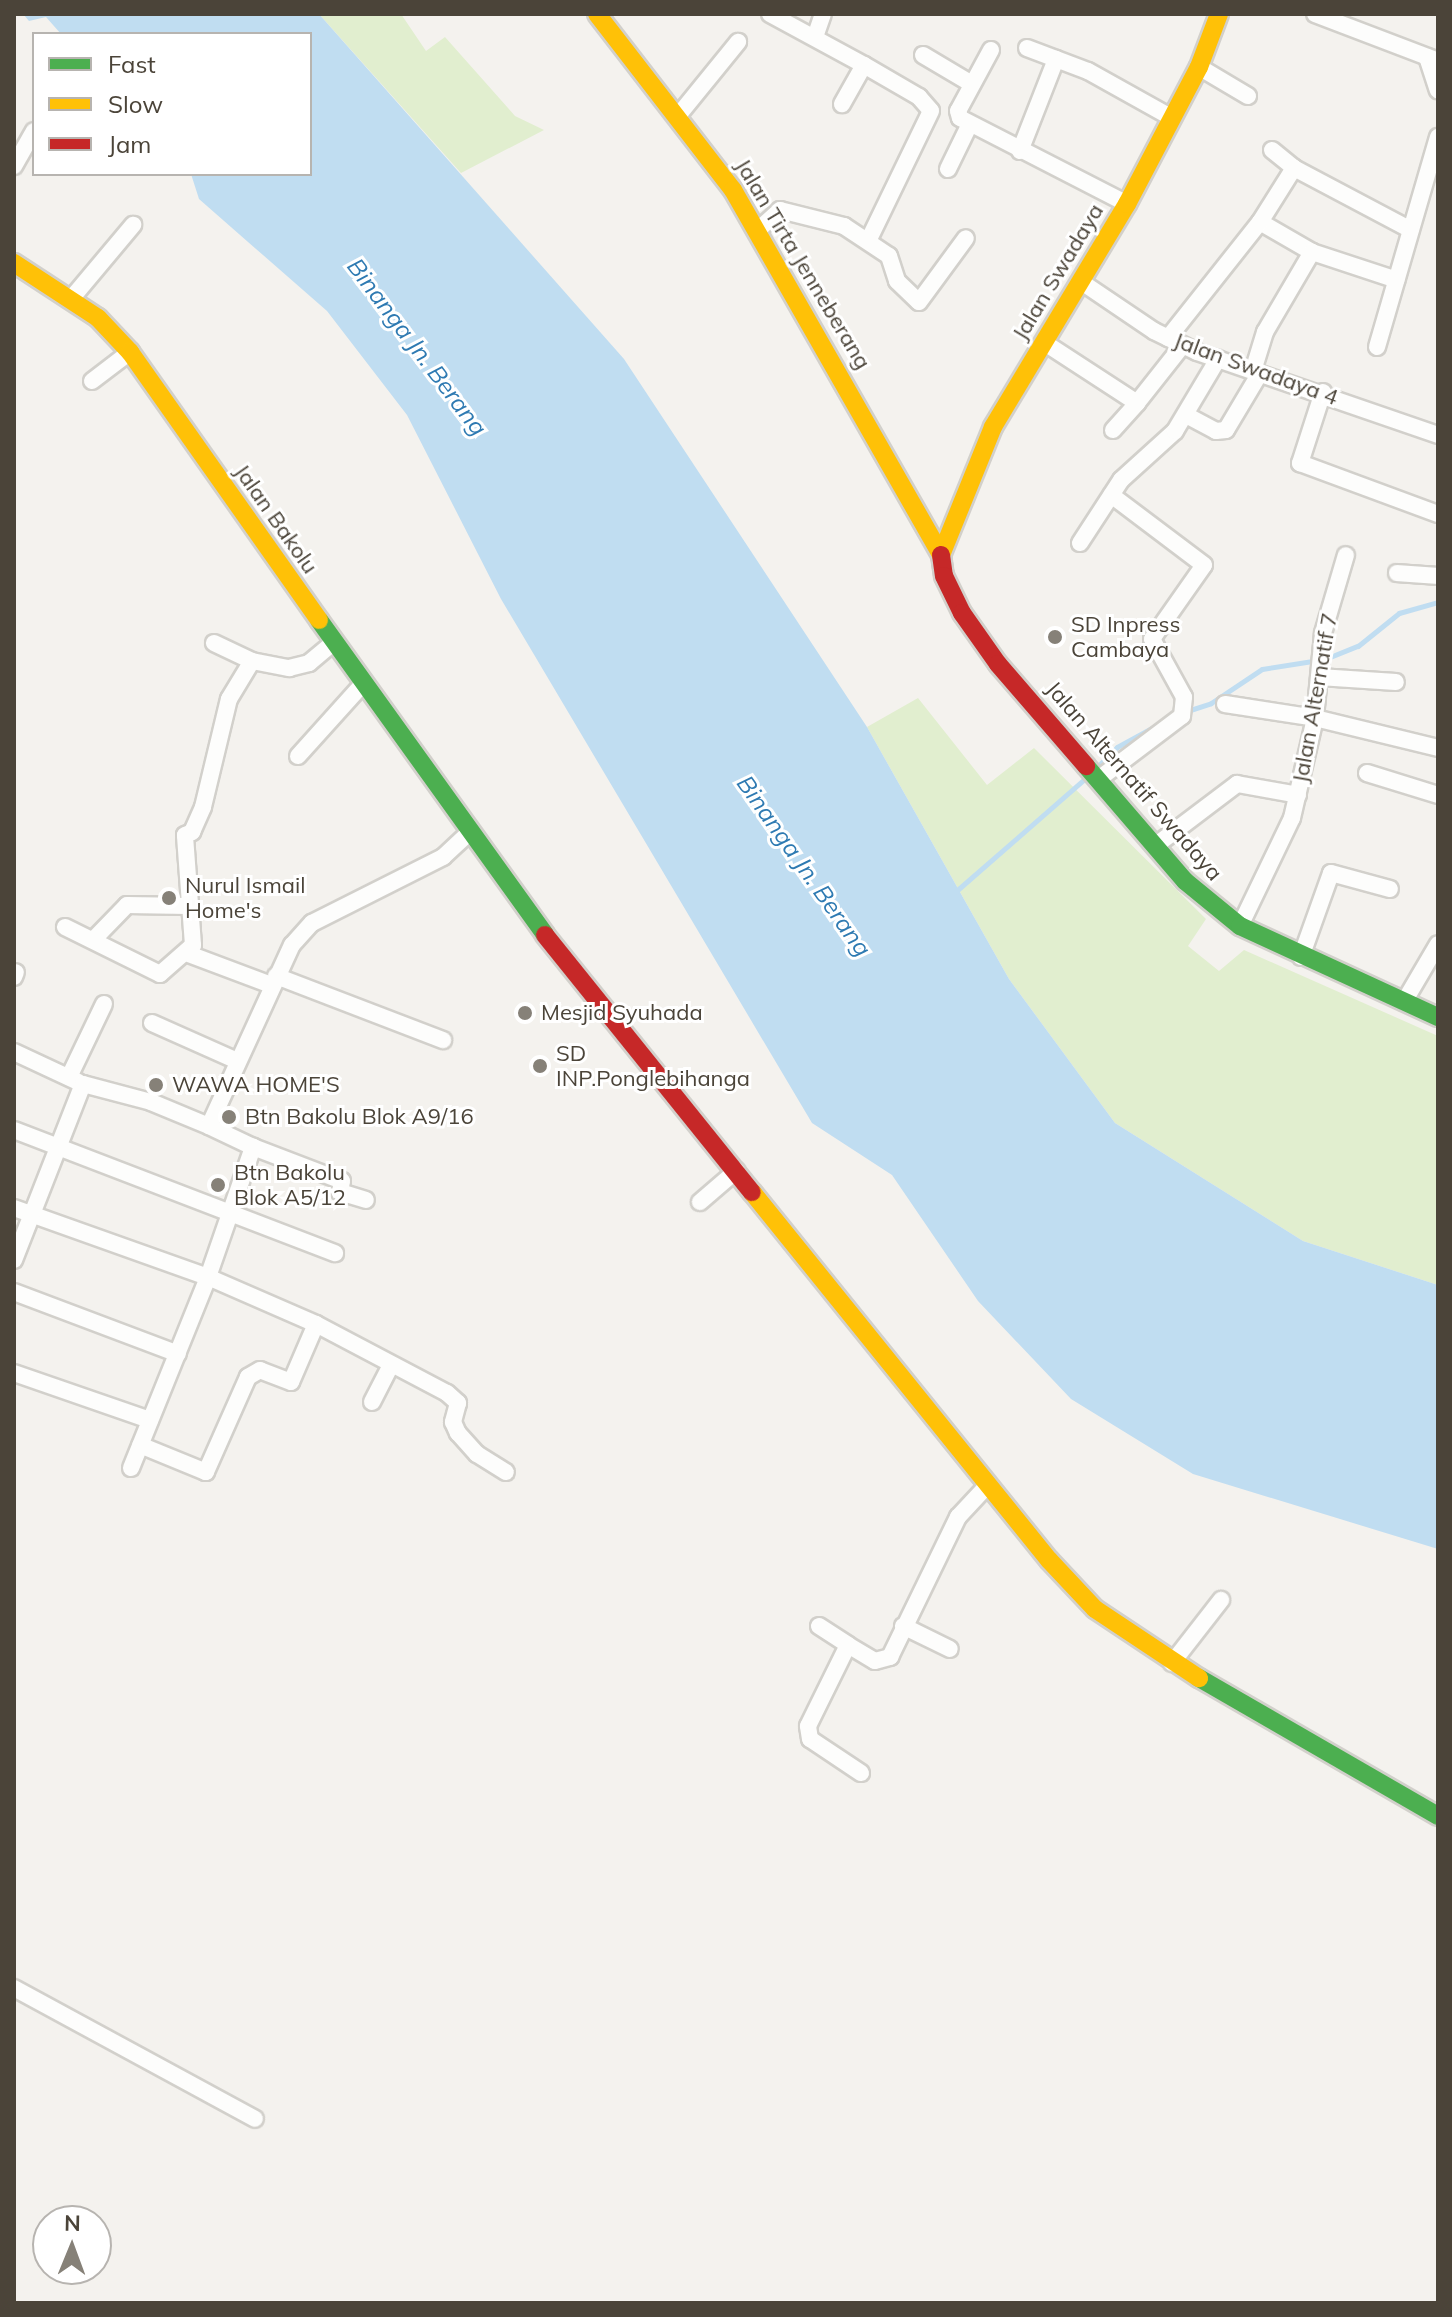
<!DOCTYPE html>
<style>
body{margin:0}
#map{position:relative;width:1452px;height:2317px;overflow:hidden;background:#f4f2ee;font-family:Mulish,sans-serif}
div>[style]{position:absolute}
.green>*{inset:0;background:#e1eecf}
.water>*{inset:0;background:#c0ddf1}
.stream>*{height:5px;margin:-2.5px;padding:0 2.5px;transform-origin:2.5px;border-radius:2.5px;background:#c0ddf1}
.roads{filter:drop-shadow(2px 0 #d2d0cb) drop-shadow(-2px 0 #d2d0cb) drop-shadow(0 2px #d2d0cb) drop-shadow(0 -2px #d2d0cb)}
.street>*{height:16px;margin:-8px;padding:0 8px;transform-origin:8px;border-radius:8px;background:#fdfdfc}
.fast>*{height:18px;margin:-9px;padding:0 9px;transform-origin:9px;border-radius:9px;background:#4caf50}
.slow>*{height:18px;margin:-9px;padding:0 9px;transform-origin:9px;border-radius:9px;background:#ffc107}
.jam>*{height:18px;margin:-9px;padding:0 9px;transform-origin:9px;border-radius:9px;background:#c62828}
.dots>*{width:22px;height:22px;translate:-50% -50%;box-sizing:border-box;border:4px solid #fff;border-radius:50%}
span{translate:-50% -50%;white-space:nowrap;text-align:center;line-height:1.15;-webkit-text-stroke:6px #fff;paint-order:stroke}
.street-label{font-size:22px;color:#4b4439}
.poi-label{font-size:22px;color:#4b4439}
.left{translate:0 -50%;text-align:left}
.water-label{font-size:24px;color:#2e7ab2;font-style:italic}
.frame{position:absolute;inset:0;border:16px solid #4b4439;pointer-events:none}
.legend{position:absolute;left:32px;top:32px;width:280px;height:144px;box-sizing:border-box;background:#fff;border:2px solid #b7b4b0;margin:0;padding:10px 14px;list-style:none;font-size:24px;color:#4b4439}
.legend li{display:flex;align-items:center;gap:16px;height:40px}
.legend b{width:40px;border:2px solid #b7b4b0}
.north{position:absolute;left:32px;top:2205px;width:80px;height:80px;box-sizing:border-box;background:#fff;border:2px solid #b7b4b0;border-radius:50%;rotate:1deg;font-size:22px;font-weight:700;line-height:32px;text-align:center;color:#4b4439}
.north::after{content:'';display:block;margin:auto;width:28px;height:36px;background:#868178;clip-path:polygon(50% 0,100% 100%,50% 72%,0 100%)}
</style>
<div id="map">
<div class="green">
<div style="clip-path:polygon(319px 14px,401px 14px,426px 51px,445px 37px,515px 116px,544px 130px,461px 173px)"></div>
<div style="clip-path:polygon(918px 698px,987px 785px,1034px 748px,1206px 919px,1188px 946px,1219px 971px,1244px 950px,1438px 1036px,1438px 1285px,1303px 1241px,1115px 1123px,1009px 979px,867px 727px)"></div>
</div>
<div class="water">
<div style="clip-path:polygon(23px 14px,319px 14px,624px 359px,867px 727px,1009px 979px,1115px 1123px,1303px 1241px,1438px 1285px,1438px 1549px,1193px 1474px,1071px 1399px,978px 1301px,892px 1175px,812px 1123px,501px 599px,407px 415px,327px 311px,199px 199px,191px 174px,310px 174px,310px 34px,61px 34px,46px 17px,29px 21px)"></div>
</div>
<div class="stream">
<div style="left:1184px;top:712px;width:28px;rotate:-18deg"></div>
<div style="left:1211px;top:703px;width:61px;rotate:-33.7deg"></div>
<div style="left:1262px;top:669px;width:64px;rotate:-9deg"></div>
<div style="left:1325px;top:659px;width:35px;rotate:-22deg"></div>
<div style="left:1358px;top:646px;width:53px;rotate:-38.8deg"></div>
<div style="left:1399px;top:613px;width:41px;rotate:-15.8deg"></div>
<div style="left:1097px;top:767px;width:28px;rotate:-45deg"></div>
<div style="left:1117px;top:747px;width:50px;rotate:-28.6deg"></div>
<div style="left:955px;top:892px;width:175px;rotate:-41.1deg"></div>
</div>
<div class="roads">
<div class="street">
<div style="left:770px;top:14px;width:107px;rotate:28.5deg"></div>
<div style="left:864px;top:65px;width:45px;rotate:119.4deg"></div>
<div style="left:1315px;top:14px;width:132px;rotate:20.9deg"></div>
<div style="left:815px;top:37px;width:24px;rotate:-71deg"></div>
<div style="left:1027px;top:48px;width:65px;rotate:20.7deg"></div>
<div style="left:1088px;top:71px;width:96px;rotate:29.2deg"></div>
<div style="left:991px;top:50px;width:69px;rotate:118.4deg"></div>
<div style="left:958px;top:111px;width:7px;rotate:74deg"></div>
<div style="left:960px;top:118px;width:188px;rotate:27.2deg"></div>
<div style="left:923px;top:55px;width:57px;rotate:30.6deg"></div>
<div style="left:1427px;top:57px;width:35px;rotate:72deg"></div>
<div style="left:864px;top:65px;width:64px;rotate:30.2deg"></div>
<div style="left:919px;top:97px;width:18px;rotate:49deg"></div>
<div style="left:931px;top:111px;width:142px;rotate:115.8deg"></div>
<div style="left:1199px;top:67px;width:57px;rotate:30.6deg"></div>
<div style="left:677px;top:117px;width:97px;rotate:-50.9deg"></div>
<div style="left:1272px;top:150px;width:28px;rotate:39deg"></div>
<div style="left:1020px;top:151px;width:99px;rotate:-68.6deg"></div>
<div style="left:14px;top:166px;width:40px;rotate:-60.3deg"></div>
<div style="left:948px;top:169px;width:48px;rotate:-64deg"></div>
<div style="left:1260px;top:222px;width:60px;rotate:30deg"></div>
<div style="left:758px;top:230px;width:30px;rotate:-42deg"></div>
<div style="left:780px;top:210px;width:66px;rotate:14deg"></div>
<div style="left:844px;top:226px;width:54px;rotate:33.7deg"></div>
<div style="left:889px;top:256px;width:26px;rotate:72deg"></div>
<div style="left:897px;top:281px;width:30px;rotate:44deg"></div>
<div style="left:919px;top:302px;width:79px;rotate:-53.7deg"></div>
<div style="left:1083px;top:283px;width:86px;rotate:34.1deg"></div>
<div style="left:1154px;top:331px;width:48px;rotate:26deg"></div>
<div style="left:1197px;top:352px;width:255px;rotate:19deg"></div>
<div style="left:71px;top:299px;width:97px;rotate:-50deg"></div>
<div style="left:1168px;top:338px;width:148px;rotate:-51.6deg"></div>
<div style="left:1260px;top:222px;width:64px;rotate:-57.8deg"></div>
<div style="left:1294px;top:168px;width:132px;rotate:27.9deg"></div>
<div style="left:1045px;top:343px;width:110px;rotate:33.1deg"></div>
<div style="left:1137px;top:403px;width:73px;rotate:-51.7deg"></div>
<div style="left:1377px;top:347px;width:219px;rotate:-73.8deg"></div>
<div style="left:1253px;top:371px;width:41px;rotate:-72.9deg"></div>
<div style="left:1265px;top:332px;width:93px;rotate:-59.6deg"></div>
<div style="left:1312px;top:252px;width:89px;rotate:18.2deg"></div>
<div style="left:92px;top:381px;width:48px;rotate:-37.3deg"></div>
<div style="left:1323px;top:392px;width:75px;rotate:107.9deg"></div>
<div style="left:1300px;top:463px;width:147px;rotate:20.3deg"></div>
<div style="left:1186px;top:415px;width:34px;rotate:28deg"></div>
<div style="left:1216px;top:431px;width:10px;rotate:-6deg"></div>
<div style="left:1226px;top:430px;width:66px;rotate:-59.2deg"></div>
<div style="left:1113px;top:430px;width:36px;rotate:-48deg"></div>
<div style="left:1080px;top:543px;width:75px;rotate:-56.9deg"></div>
<div style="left:1121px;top:480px;width:73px;rotate:-42.2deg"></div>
<div style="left:1175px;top:431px;width:84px;rotate:-59.2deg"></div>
<div style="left:1397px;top:573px;width:41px;rotate:4.2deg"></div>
<div style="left:214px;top:643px;width:42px;rotate:25.3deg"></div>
<div style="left:252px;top:661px;width:38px;rotate:11deg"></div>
<div style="left:289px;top:668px;width:21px;rotate:-14deg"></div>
<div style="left:309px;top:663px;width:31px;rotate:-40deg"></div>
<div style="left:1319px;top:677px;width:77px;rotate:3.7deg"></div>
<div style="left:1225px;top:704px;width:91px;rotate:8.8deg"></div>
<div style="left:1315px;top:718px;width:127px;rotate:13.7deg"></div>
<div style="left:298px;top:756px;width:94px;rotate:-48deg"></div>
<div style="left:1367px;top:773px;width:74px;rotate:17.2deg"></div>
<div style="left:1100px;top:778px;width:103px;rotate:-37.1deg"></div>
<div style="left:1182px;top:716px;width:19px;rotate:-84deg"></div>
<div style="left:1184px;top:697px;width:66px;rotate:-118.9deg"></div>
<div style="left:1152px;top:639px;width:90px;rotate:-54.9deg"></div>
<div style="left:1204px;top:565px;width:116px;rotate:-143deg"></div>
<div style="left:1155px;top:846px;width:103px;rotate:-37.1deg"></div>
<div style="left:1237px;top:784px;width:62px;rotate:10.2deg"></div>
<div style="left:1240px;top:926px;width:120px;rotate:-64.3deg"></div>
<div style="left:1292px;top:818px;width:103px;rotate:-77deg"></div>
<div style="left:1315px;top:718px;width:85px;rotate:-84.6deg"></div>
<div style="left:1323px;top:633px;width:81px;rotate:-73.6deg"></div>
<div style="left:65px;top:927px;width:106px;rotate:26.3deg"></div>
<div style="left:160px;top:974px;width:44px;rotate:-41.3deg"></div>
<div style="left:193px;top:945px;width:110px;rotate:-94.2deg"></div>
<div style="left:185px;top:835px;width:8px;rotate:-23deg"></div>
<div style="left:192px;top:832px;width:27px;rotate:-66deg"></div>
<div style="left:203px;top:807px;width:111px;rotate:-76.5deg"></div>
<div style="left:229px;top:699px;width:44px;rotate:-58.8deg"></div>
<div style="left:95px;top:938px;width:46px;rotate:-45.9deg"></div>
<div style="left:127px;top:905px;width:61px;rotate:0.9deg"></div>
<div style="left:186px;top:953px;width:91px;rotate:20.6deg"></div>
<div style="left:1301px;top:957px;width:89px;rotate:-70.3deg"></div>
<div style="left:1331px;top:873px;width:61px;rotate:15.2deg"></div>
<div style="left:276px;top:976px;width:179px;rotate:21deg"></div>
<div style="left:14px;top:977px;width:5px;rotate:-68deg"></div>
<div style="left:1404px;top:1002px;width:67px;rotate:-59.6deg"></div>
<div style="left:152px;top:1023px;width:91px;rotate:24deg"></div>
<div style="left:14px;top:1052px;width:71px;rotate:25.1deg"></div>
<div style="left:69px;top:1077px;width:81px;rotate:-64.4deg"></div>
<div style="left:14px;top:1130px;width:344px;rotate:21deg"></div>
<div style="left:253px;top:1147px;width:95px;rotate:20.9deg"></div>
<div style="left:342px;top:1181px;width:11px;rotate:100deg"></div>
<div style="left:340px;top:1192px;width:27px;rotate:17deg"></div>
<div style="left:700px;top:1202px;width:48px;rotate:-40.7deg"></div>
<div style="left:14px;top:1208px;width:206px;rotate:19.6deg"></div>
<div style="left:208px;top:1277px;width:118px;rotate:23.5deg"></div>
<div style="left:316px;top:1324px;width:63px;rotate:113.3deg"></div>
<div style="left:291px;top:1382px;width:33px;rotate:-159deg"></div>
<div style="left:260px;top:1370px;width:14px;rotate:150deg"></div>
<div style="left:248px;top:1377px;width:104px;rotate:113.9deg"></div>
<div style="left:206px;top:1472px;width:71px;rotate:-157.8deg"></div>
<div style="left:14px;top:1260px;width:189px;rotate:-68.6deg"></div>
<div style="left:83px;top:1084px;width:70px;rotate:14.8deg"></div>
<div style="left:151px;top:1102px;width:63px;rotate:22.5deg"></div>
<div style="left:14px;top:1292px;width:175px;rotate:20.7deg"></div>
<div style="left:316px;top:1324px;width:148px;rotate:27.8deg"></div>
<div style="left:447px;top:1393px;width:15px;rotate:42deg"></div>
<div style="left:458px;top:1403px;width:20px;rotate:105deg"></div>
<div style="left:453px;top:1422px;width:12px;rotate:66deg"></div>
<div style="left:458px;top:1433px;width:28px;rotate:48deg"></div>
<div style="left:477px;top:1454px;width:34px;rotate:32deg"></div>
<div style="left:14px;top:1373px;width:144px;rotate:19.1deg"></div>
<div style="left:372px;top:1402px;width:42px;rotate:-62.8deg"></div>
<div style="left:131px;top:1468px;width:206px;rotate:-68deg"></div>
<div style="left:208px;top:1277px;width:138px;rotate:-70.9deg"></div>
<div style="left:253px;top:1147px;width:49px;rotate:-154.5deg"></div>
<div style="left:209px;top:1126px;width:199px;rotate:-65.4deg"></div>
<div style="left:292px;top:945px;width:30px;rotate:-48deg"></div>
<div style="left:312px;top:923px;width:147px;rotate:-26.7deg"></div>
<div style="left:443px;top:857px;width:34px;rotate:-43deg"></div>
<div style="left:819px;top:1626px;width:35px;rotate:33deg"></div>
<div style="left:903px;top:1626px;width:52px;rotate:26.1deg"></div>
<div style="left:1172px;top:1663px;width:80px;rotate:-52.1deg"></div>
<div style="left:861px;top:1773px;width:61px;rotate:-146.3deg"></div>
<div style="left:810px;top:1739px;width:13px;rotate:-99deg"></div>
<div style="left:808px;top:1726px;width:90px;rotate:-63.7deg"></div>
<div style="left:848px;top:1645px;width:31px;rotate:31deg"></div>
<div style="left:875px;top:1661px;width:16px;rotate:-15deg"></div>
<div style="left:890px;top:1657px;width:156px;rotate:-64.1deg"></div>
<div style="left:958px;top:1517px;width:42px;rotate:-46.9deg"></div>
<div style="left:14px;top:1988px;width:274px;rotate:28.5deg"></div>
</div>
<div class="fast">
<div style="left:319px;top:620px;width:388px;rotate:54.3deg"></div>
<div style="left:1086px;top:766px;width:152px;rotate:49.3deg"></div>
<div style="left:1185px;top:881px;width:71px;rotate:39.3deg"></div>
<div style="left:1240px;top:926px;width:218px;rotate:24.7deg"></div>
<div style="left:1199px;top:1678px;width:276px;rotate:30deg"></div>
</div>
<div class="slow">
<div style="left:597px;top:14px;width:222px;rotate:52.3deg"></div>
<div style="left:733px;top:190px;width:420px;rotate:60.3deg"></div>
<div style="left:14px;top:263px;width:100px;rotate:33.2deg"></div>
<div style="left:98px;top:318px;width:47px;rotate:46.7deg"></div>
<div style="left:130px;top:352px;width:328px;rotate:54.8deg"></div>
<div style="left:941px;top:555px;width:138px;rotate:-67.9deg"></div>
<div style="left:993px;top:427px;width:260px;rotate:-59deg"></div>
<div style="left:1127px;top:204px;width:155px;rotate:-62.3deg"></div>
<div style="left:1199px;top:67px;width:57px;rotate:-69.3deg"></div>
<div style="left:752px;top:1192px;width:473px;rotate:51.1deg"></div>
<div style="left:1049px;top:1560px;width:67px;rotate:46.8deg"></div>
<div style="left:1095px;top:1609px;width:125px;rotate:33.6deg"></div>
</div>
<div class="jam">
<div style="left:941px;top:555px;width:21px;rotate:82deg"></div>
<div style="left:944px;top:576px;width:41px;rotate:64.1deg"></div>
<div style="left:962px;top:613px;width:62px;rotate:54.8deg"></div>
<div style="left:998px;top:664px;width:135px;rotate:49.2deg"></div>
<div style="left:545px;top:935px;width:330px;rotate:51.2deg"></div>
</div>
</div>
<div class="dots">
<div style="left:1055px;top:637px;background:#868178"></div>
<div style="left:169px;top:898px;background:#868178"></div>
<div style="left:525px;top:1013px;background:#868178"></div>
<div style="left:540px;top:1066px;background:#868178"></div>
<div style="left:156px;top:1085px;background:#868178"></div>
<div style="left:229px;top:1117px;background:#868178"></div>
<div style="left:218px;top:1185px;background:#868178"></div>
</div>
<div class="street-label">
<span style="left:803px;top:264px;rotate:59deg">Jalan Tirta Jenneberang</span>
<span style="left:1058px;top:272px;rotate:-59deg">Jalan Swadaya</span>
<span style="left:1256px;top:369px;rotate:20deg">Jalan Swadaya 4</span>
<span style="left:276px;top:519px;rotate:55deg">Jalan Bakolu</span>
<span style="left:1315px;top:698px;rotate:-80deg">Jalan Alternatif 7</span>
<span style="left:1134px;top:781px;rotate:49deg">Jalan Alternatif Swadaya</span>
</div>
<div class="poi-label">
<span class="left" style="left:1071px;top:637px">SD Inpress<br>Cambaya</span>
<span class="left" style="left:185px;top:898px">Nurul Ismail<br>Home's</span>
<span class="left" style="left:541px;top:1013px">Mesjid Syuhada</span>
<span class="left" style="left:556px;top:1066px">SD<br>INP.Ponglebihanga</span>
<span class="left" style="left:172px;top:1085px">WAWA HOME'S</span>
<span class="left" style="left:245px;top:1117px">Btn Bakolu Blok A9/16</span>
<span class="left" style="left:234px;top:1185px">Btn Bakolu<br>Blok A5/12</span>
</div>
<div class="water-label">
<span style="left:417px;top:347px;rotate:53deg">Binanga Jn. Berang</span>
<span style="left:804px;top:866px;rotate:55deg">Binanga Jn. Berang</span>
</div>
<div class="frame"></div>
<ul class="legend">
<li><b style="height:10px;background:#4caf50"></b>Fast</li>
<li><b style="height:10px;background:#ffc107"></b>Slow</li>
<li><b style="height:10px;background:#c62828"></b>Jam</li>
</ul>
<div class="north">N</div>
</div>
